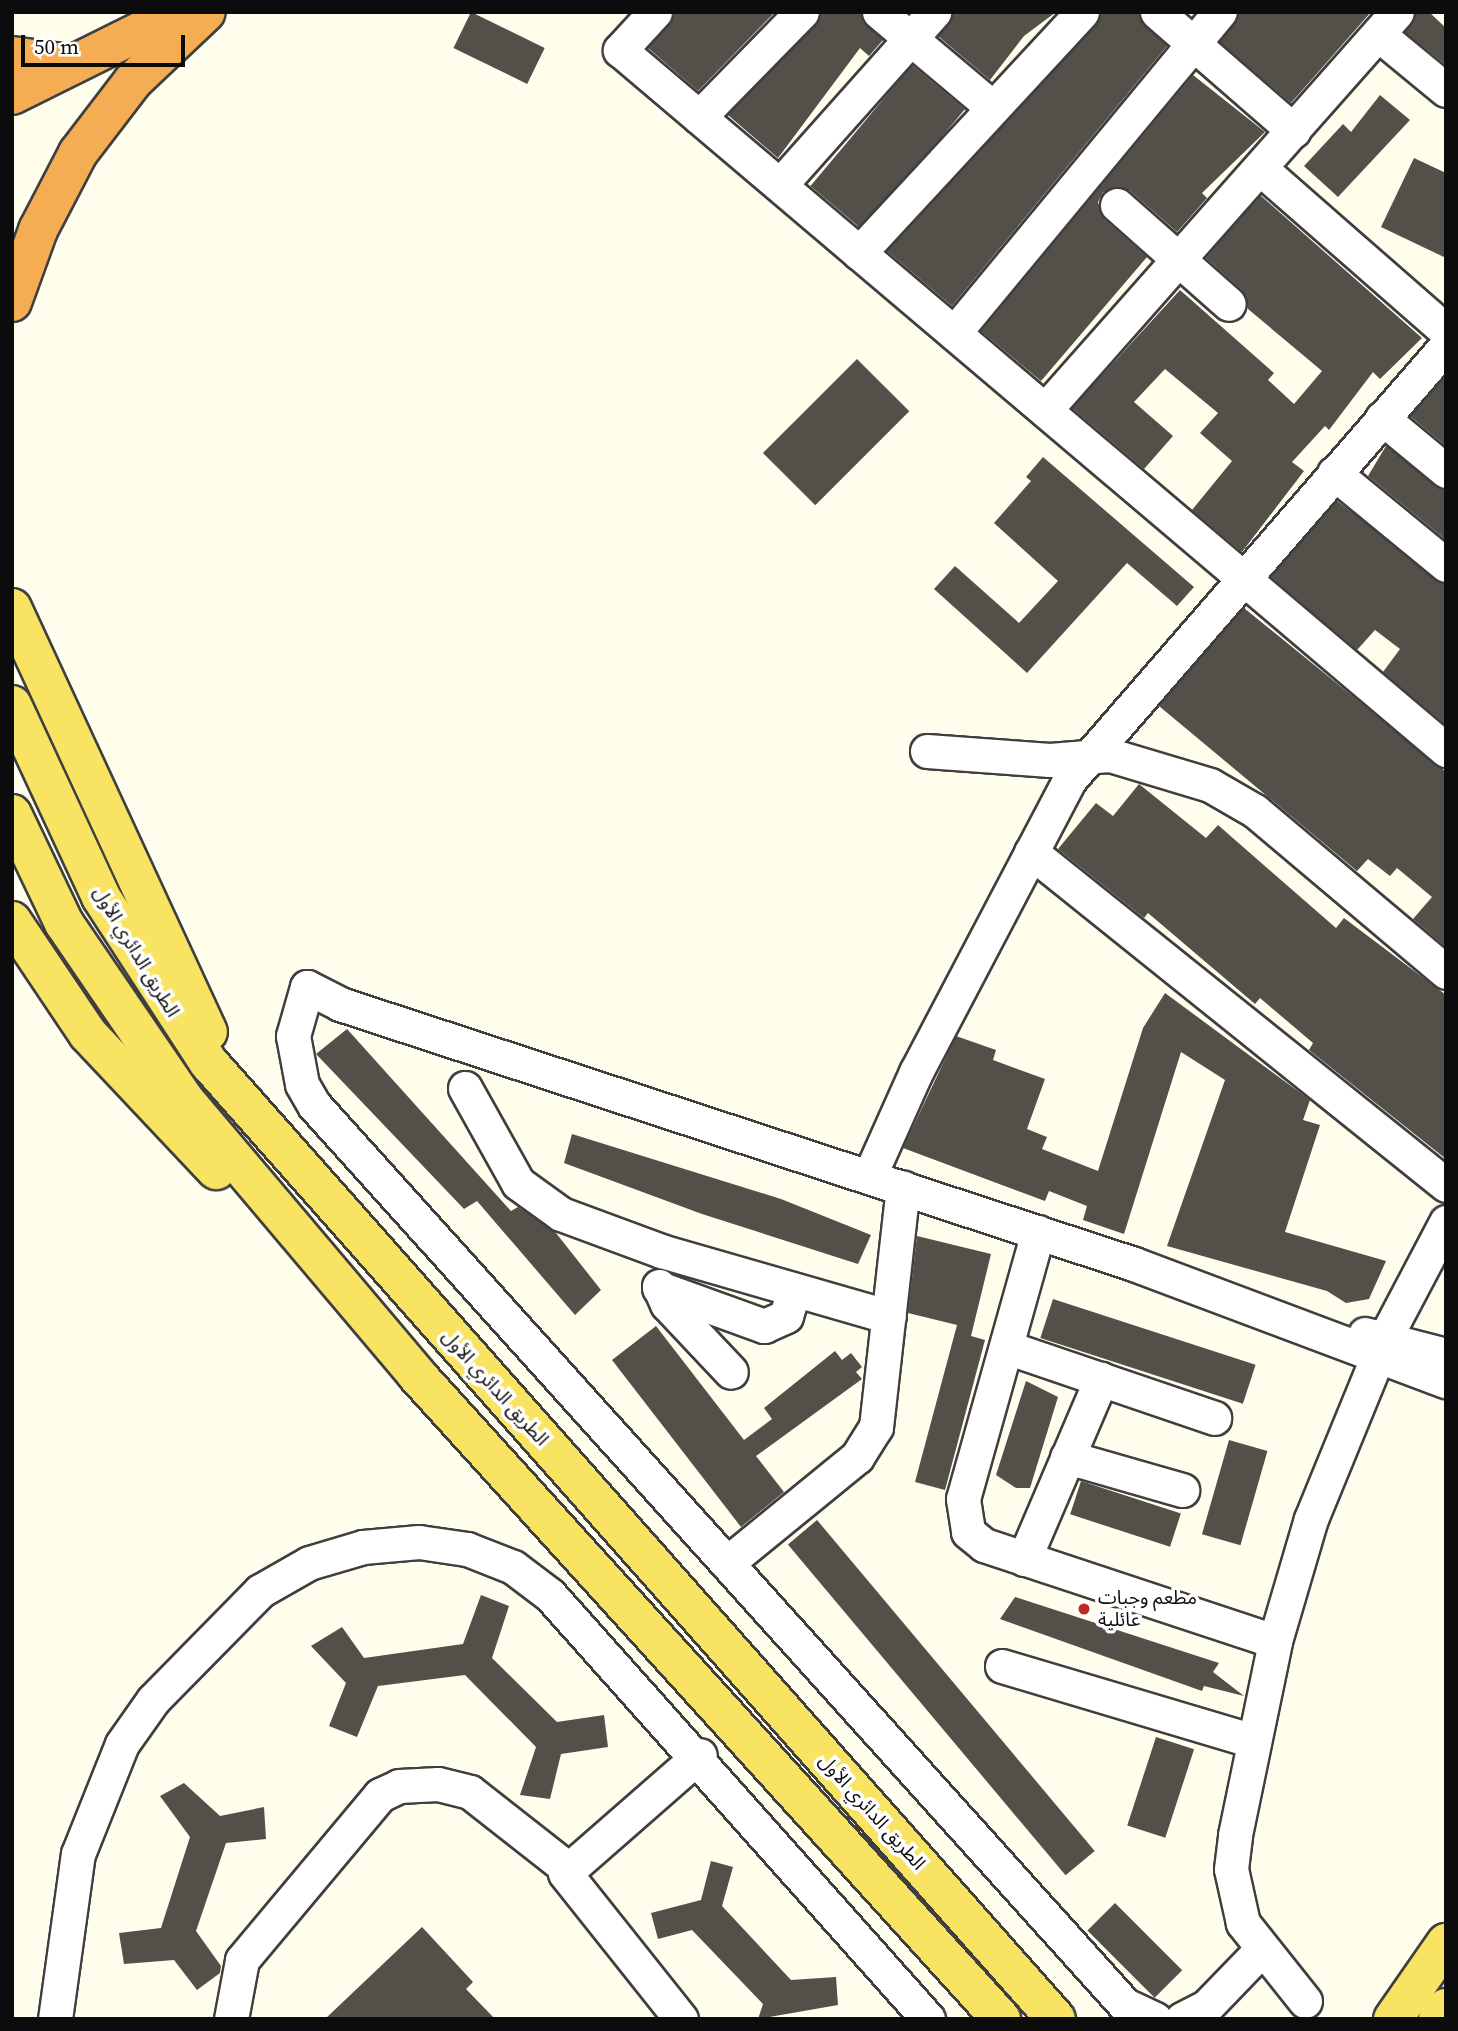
<!DOCTYPE html>
<meta charset="utf-8">
<style>
body{margin:0}
#map{position:relative;width:1458px;height:2031px;overflow:hidden;background:#fffdec;font-family:"Source Serif 4","Noto Sans Arabic",serif}
div>[style]{position:absolute}
.building>*{inset:0;background:#554f49;transform-origin:0 0}
.roads{filter:drop-shadow(2px 0 #3f3f3f) drop-shadow(-2px 0 #3f3f3f) drop-shadow(0 2px #3f3f3f) drop-shadow(0 -2px #3f3f3f)}
.minor>*{height:33px;margin:-16.5px;padding:0 16.5px;transform-origin:16.5px;border-radius:16.5px;background:#fff}
.major>*{height:38px;margin:-19px;padding:0 19px;transform-origin:19px;border-radius:19px;background:#f9e362}
.highway>*{height:38px;margin:-19px;padding:0 19px;transform-origin:19px;border-radius:19px;background:#f5ad54}
.dots>*{width:19px;height:19px;translate:-50% -50%;box-sizing:border-box;border:4px solid #fff;border-radius:50%}
span{translate:-50% -50%;white-space:nowrap;text-align:center;line-height:1.15;-webkit-text-stroke:7px #fff;paint-order:stroke}
.street-label{font-size:19px;color:#0c0c0c}
.poi-label{font-size:19px;color:#0c0c0c}
.left{translate:0 -50%;text-align:left}
.frame{position:absolute;inset:0;border:14px solid #0c0c0c;pointer-events:none}
.scale{position:absolute;left:21px;top:35px;width:164px;height:32px;box-sizing:border-box;border:4px solid #0c0c0c;border-top:0;padding-left:9px;font-size:21px;line-height:24px;white-space:nowrap;color:#0c0c0c;-webkit-text-stroke:5px #fff;paint-order:stroke}
</style>
<div id="map">
<div class="building">
<div style="left:471px;top:12px;width:82px;height:40px;rotate:26deg"></div>
<div style="clip-path:polygon(674px 12px,775px 12px,698px 91px,648px 48px)"></div>
<div style="clip-path:polygon(821px 12px,860px 12px,883px 40px,869px 56px,860px 48px,778px 158px,728px 115px,816px 25px)"></div>
<div style="clip-path:polygon(953px 12px,1056px 12px,1024px 36px,990px 80px,938px 36px)"></div>
<div style="clip-path:polygon(1101px 12px,1138px 12px,1167px 46px,952px 306px,887px 251px,1096px 25px)"></div>
<div style="clip-path:polygon(1239px 12px,1371px 12px,1291px 103px,1220px 42px)"></div>
<div style="clip-path:polygon(1416px 12px,1429px 12px,1446px 28px,1446px 65px,1405px 32px)"></div>
<div style="left:912px;top:65px;width:69px;height:158px;rotate:40deg"></div>
<div style="clip-path:polygon(1193px 75px,1265px 132px,1202px 193px,1207px 198px,1177px 232px,1129px 190px,1103px 192px,1098px 202px,1104px 219px,1147px 257px,1041px 381px,981px 331px)"></div>
<div style="clip-path:polygon(1380px 95px,1410px 120px,1338px 197px,1304px 166px,1343px 124px,1351px 132px)"></div>
<div style="clip-path:polygon(1414px 158px,1446px 173px,1446px 258px,1381px 227px)"></div>
<div style="clip-path:polygon(1260px 195px,1422px 338px,1380px 379px,1373px 372px,1329px 430px,1325px 426px,1292px 462px,1304px 471px,1242px 552px,1192px 510px,1232px 461px,1200px 433px,1218px 413px,1165px 369px,1134px 402px,1173px 436px,1144px 469px,1072px 408px,1180px 290px,1274px 373px,1268px 380px,1294px 404px,1322px 371px,1248px 309px,1242px 290px,1206px 258px)"></div>
<div style="left:857px;top:359px;width:74px;height:133px;rotate:45deg"></div>
<div style="clip-path:polygon(1446px 376px,1446px 446px,1410px 416px)"></div>
<div style="clip-path:polygon(1386px 446px,1446px 490px,1446px 540px,1368px 476px)"></div>
<div style="clip-path:polygon(1043px 457px,1194px 587px,1177px 606px,1127px 563px,1027px 673px,934px 589px,955px 566px,1019px 623px,1058px 581px,994px 523px,1031px 481px,1026px 477px)"></div>
<div style="clip-path:polygon(1337px 501px,1446px 584px,1446px 725px,1383px 672px,1400px 649px,1375px 630px,1357px 650px,1271px 577px)"></div>
<div style="clip-path:polygon(1244px 608px,1446px 772px,1446px 947px,1413px 919px,1432px 897px,1397px 868px,1390px 876px,1368px 859px,1357px 871px,1159px 706px)"></div>
<div style="clip-path:polygon(1139px 784px,1206px 838px,1218px 825px,1336px 928px,1344px 918px,1446px 995px,1446px 1159px,1309px 1050px,1313px 1043px,1260px 998px,1255px 1004px,1148px 913px,1144px 918px,1058px 849px,1096px 803px,1113px 816px)"></div>
<div style="clip-path:polygon(1165px 993px,1310px 1100px,1303px 1120px,1320px 1125px,1285px 1232px,1386px 1261px,1369px 1299px,1346px 1303px,1327px 1291px,1167px 1246px,1225px 1080px,1181px 1052px,1124px 1234px,1083px 1220px,1087px 1206px,1049px 1191px,1045px 1201px,903px 1148px,956px 1036px,996px 1050px,993px 1060px,1045px 1079px,1027px 1129px,1047px 1137px,1042px 1149px,1098px 1171px,1143px 1028px)"></div>
<div style="clip-path:polygon(347px 1029px,511px 1211px,518px 1207px,556px 1233px,601px 1290px,575px 1315px,477px 1201px,464px 1209px,316px 1054px)"></div>
<div style="clip-path:polygon(572px 1134px,781px 1199px,871px 1235px,858px 1264px,702px 1214px,564px 1163px)"></div>
<div style="clip-path:polygon(917px 1236px,991px 1254px,971px 1336px,985px 1340px,945px 1490px,915px 1482px,957px 1325px,908px 1313px)"></div>
<div style="left:1053px;top:1299px;width:213px;height:41px;rotate:18deg"></div>
<div style="clip-path:polygon(656px 1326px,744px 1440px,772px 1419px,764px 1408px,835px 1351px,842px 1360px,851px 1353px,862px 1367px,856px 1372px,862px 1379px,756px 1456px,784px 1492px,741px 1527px,612px 1360px)"></div>
<div style="clip-path:polygon(1026px 1381px,1058px 1397px,1030px 1488px,1016px 1488px,996px 1475px)"></div>
<div style="left:1229px;top:1440px;width:40px;height:98px;rotate:16deg"></div>
<div style="left:1081px;top:1481px;width:105px;height:35px;rotate:18deg"></div>
<div style="left:817px;top:1520px;width:432px;height:38px;rotate:50deg"></div>
<div style="clip-path:polygon(481px 1595px,509px 1606px,492px 1658px,557px 1722px,604px 1715px,608px 1747px,561px 1754px,550px 1799px,520px 1795px,536px 1747px,465px 1675px,378px 1686px,357px 1737px,329px 1726px,346px 1683px,311px 1646px,342px 1627px,364px 1658px,463px 1644px)"></div>
<div style="clip-path:polygon(1015px 1597px,1219px 1663px,1213px 1672px,1244px 1696px,1204px 1686px,1202px 1691px,1000px 1619px)"></div>
<div style="left:1156px;top:1737px;width:40px;height:93px;rotate:18deg"></div>
<div style="clip-path:polygon(184px 1783px,220px 1816px,264px 1807px,266px 1839px,226px 1843px,196px 1931px,221px 1966px,220px 1973px,197px 1990px,174px 1960px,124px 1964px,119px 1933px,161px 1928px,190px 1837px,160px 1796px)"></div>
<div style="clip-path:polygon(711px 1861px,733px 1867px,722px 1906px,791px 1980px,836px 1977px,838px 2005px,758px 2019px,763px 2004px,692px 1930px,658px 1939px,651px 1913px,701px 1900px)"></div>
<div style="left:1115px;top:1903px;width:95px;height:39px;rotate:45deg"></div>
<div style="clip-path:polygon(422px 1927px,473px 1982px,466px 1989px,495px 2019px,325px 2019px)"></div>
</div>
<div class="roads">
<div class="minor">
<div style="left:655px;top:12px;width:52px;rotate:132.6deg"></div>
<div style="left:620px;top:50px;width:1083px;rotate:40.28deg"></div>
<div style="left:879px;top:12px;width:149px;rotate:40.1deg"></div>
<div style="left:1157px;top:12px;width:181px;rotate:41deg"></div>
<div style="left:1378px;top:34px;width:88px;rotate:39.5deg"></div>
<div style="left:699px;top:117px;width:147px;rotate:-45.6deg"></div>
<div style="left:1261px;top:169px;width:246px;rotate:41.2deg"></div>
<div style="left:780px;top:185px;width:232px;rotate:-48.3deg"></div>
<div style="left:1117px;top:205px;width:149px;rotate:41.5deg"></div>
<div style="left:859px;top:253px;width:328px;rotate:-47.2deg"></div>
<div style="left:954px;top:333px;width:417px;rotate:-50.4deg"></div>
<div style="left:1045px;top:410px;width:531px;rotate:-48.51deg"></div>
<div style="left:1382px;top:418px;width:83px;rotate:39.6deg"></div>
<div style="left:1334px;top:473px;width:145px;rotate:39.4deg"></div>
<div style="left:927px;top:751px;width:123px;rotate:4.2deg"></div>
<div style="left:1050px;top:760px;width:60px;rotate:-4.8deg"></div>
<div style="left:1110px;top:755px;width:104px;rotate:16.7deg"></div>
<div style="left:1210px;top:785px;width:52px;rotate:30deg"></div>
<div style="left:1255px;top:811px;width:250px;rotate:40.1deg"></div>
<div style="left:1031px;top:852px;width:532px;rotate:38.74deg"></div>
<div style="left:465px;top:1088px;width:109px;rotate:60.8deg"></div>
<div style="left:518px;top:1183px;width:53px;rotate:35.8deg"></div>
<div style="left:561px;top:1214px;width:107px;rotate:20.3deg"></div>
<div style="left:661px;top:1251px;width:237px;rotate:16.1deg"></div>
<div style="left:869px;top:1177px;width:115px;rotate:-65.9deg"></div>
<div style="left:916px;top:1072px;width:331px;rotate:-62.3deg"></div>
<div style="left:1070px;top:779px;width:573px;rotate:-49.03deg"></div>
<div style="left:1038px;top:1232px;width:277px;rotate:105.7deg"></div>
<div style="left:963px;top:1499px;width:33px;rotate:81deg"></div>
<div style="left:968px;top:1532px;width:21px;rotate:39deg"></div>
<div style="left:984px;top:1545px;width:306px;rotate:18.3deg"></div>
<div style="left:659px;top:1286px;width:20px;rotate:66deg"></div>
<div style="left:667px;top:1304px;width:93px;rotate:46.7deg"></div>
<div style="left:659px;top:1288px;width:112px;rotate:19.9deg"></div>
<div style="left:764px;top:1326px;width:24px;rotate:-24deg"></div>
<div style="left:786px;top:1316px;width:27px;rotate:-73deg"></div>
<div style="left:1365px;top:1334px;width:84px;rotate:14.5deg"></div>
<div style="left:1006px;top:1347px;width:220px;rotate:18.8deg"></div>
<div style="left:1067px;top:1457px;width:120px;rotate:16deg"></div>
<div style="left:1024px;top:1559px;width:196px;rotate:-66.8deg"></div>
<div style="left:727px;top:1563px;width:168px;rotate:-39.2deg"></div>
<div style="left:857px;top:1457px;width:36px;rotate:-58deg"></div>
<div style="left:876px;top:1427px;width:241px;rotate:-83.6deg"></div>
<div style="left:1002px;top:1666px;width:263px;rotate:16.6deg"></div>
<div style="left:1305px;top:2001px;width:100px;rotate:-128.5deg"></div>
<div style="left:1243px;top:1923px;width:55px;rotate:-102.5deg"></div>
<div style="left:1231px;top:1869px;width:34px;rotate:-83deg"></div>
<div style="left:1235px;top:1835px;width:198px;rotate:-78.3deg"></div>
<div style="left:1275px;top:1641px;width:127px;rotate:-73.6deg"></div>
<div style="left:1311px;top:1519px;width:198px;rotate:-67.7deg"></div>
<div style="left:1386px;top:1336px;width:129px;rotate:-62.2deg"></div>
<div style="left:55px;top:2019px;width:167px;rotate:-82.1deg"></div>
<div style="left:78px;top:1854px;width:118px;rotate:-68.2deg"></div>
<div style="left:122px;top:1744px;width:54px;rotate:-54.8deg"></div>
<div style="left:153px;top:1700px;width:153px;rotate:-45.5deg"></div>
<div style="left:260px;top:1591px;width:56px;rotate:-29.7deg"></div>
<div style="left:309px;top:1563px;width:56px;rotate:-16.5deg"></div>
<div style="left:363px;top:1547px;width:56px;rotate:-5.1deg"></div>
<div style="left:419px;top:1542px;width:49px;rotate:8.3deg"></div>
<div style="left:467px;top:1549px;width:49px;rotate:21.4deg"></div>
<div style="left:513px;top:1567px;width:46px;rotate:37.1deg"></div>
<div style="left:550px;top:1595px;width:568px;rotate:48.28deg"></div>
<div style="left:231px;top:2019px;width:60px;rotate:-79.4deg"></div>
<div style="left:242px;top:1960px;width:215px;rotate:-50.1deg"></div>
<div style="left:380px;top:1795px;width:21px;rotate:-25deg"></div>
<div style="left:399px;top:1786px;width:39px;rotate:-3deg"></div>
<div style="left:438px;top:1784px;width:33px;rotate:14deg"></div>
<div style="left:470px;top:1792px;width:123px;rotate:38.1deg"></div>
<div style="left:681px;top:2019px;width:186px;rotate:-128.5deg"></div>
<div style="left:565px;top:1873px;width:179px;rotate:-41.2deg"></div>
<div style="left:1155px;top:2019px;width:33px;rotate:-155deg"></div>
<div style="left:1125px;top:2005px;width:1211px;rotate:-132.02deg"></div>
<div style="left:314px;top:1105px;width:24px;rotate:-120deg"></div>
<div style="left:302px;top:1084px;width:49px;rotate:-100.6deg"></div>
<div style="left:293px;top:1036px;width:51px;rotate:-74.1deg"></div>
<div style="left:307px;top:987px;width:37px;rotate:27deg"></div>
<div style="left:340px;top:1004px;width:835px;rotate:18.13deg"></div>
<div style="left:1134px;top:1264px;width:333px;rotate:20.6deg"></div>
<div style="left:1182px;top:2019px;width:27px;rotate:-27deg"></div>
<div style="left:1206px;top:2007px;width:78px;rotate:-46deg"></div>
</div>
<div class="major">
<div style="left:12px;top:608px;width:467px;rotate:65.2deg"></div>
<div style="left:12px;top:705px;width:212px;rotate:65.1deg"></div>
<div style="left:101px;top:897px;width:198px;rotate:57deg"></div>
<div style="left:209px;top:1063px;width:1277px;rotate:48.46deg"></div>
<div style="left:12px;top:814px;width:121px;rotate:64.5deg"></div>
<div style="left:64px;top:923px;width:213px;rotate:55.7deg"></div>
<div style="left:184px;top:1099px;width:360px;rotate:49.8deg"></div>
<div style="left:416px;top:1374px;width:871px;rotate:47.79deg"></div>
<div style="left:12px;top:921px;width:136px;rotate:56.1deg"></div>
<div style="left:88px;top:1034px;width:187px;rotate:46.7deg"></div>
<div style="left:1393px;top:2019px;width:93px;rotate:-55.1deg"></div>
<div style="left:1438px;top:2019px;width:14px;rotate:-54deg"></div>
</div>
<div class="highway">
<div style="left:12px;top:56px;width:58px;rotate:8deg"></div>
<div style="left:12px;top:95px;width:186px;rotate:-26.4deg"></div>
<div style="left:12px;top:302px;width:77px;rotate:-70.1deg"></div>
<div style="left:38px;top:230px;width:87px;rotate:-62.5deg"></div>
<div style="left:78px;top:153px;width:91px;rotate:-52.6deg"></div>
<div style="left:133px;top:81px;width:100px;rotate:-43.4deg"></div>
</div>
</div>
<div class="dots">
<div style="left:1084px;top:1609px;background:#bc2c24"></div>
</div>
<div class="street-label">
<span style="left:136px;top:952px;rotate:59deg">الطريق الدائري الأول</span>
<span style="left:495px;top:1388px;rotate:48deg">الطريق الدائري الأول</span>
<span style="left:872px;top:1812px;rotate:48deg">الطريق الدائري الأول</span>
</div>
<div class="poi-label">
<span class="left" style="left:1098px;top:1609px">مطعم وجبات<br>عائلية</span>
</div>
<div class="frame"></div>
<div class="scale">50 m</div>
</div>
